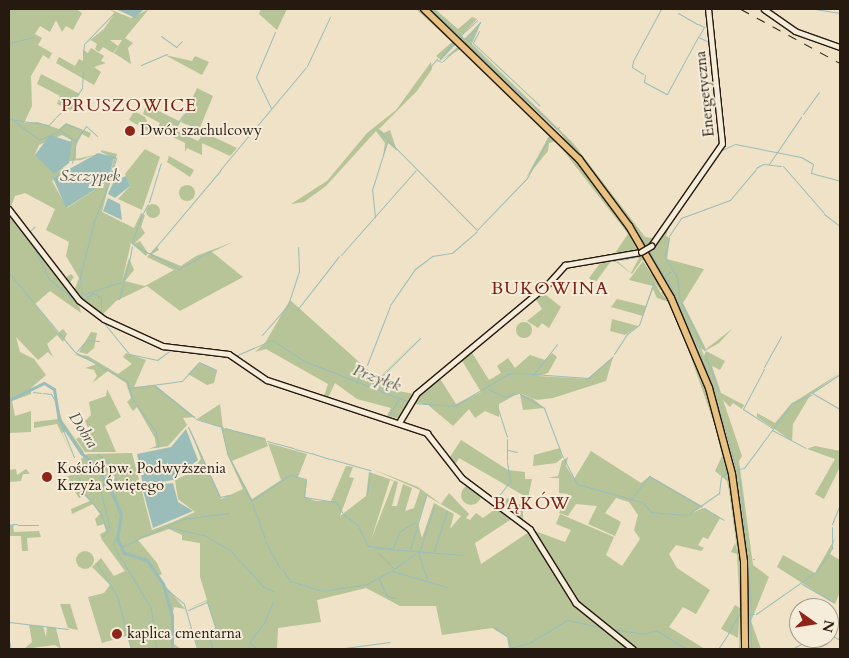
<!DOCTYPE html>
<meta charset="utf-8">
<style>
body{margin:0}
#map{position:relative;width:849px;height:658px;overflow:hidden;background:#efe2c6;font-family:Cardo,serif}
div>[style]{position:absolute}
.green>*{inset:0;background:#b6c497}
.round{border-radius:50%}
.water>*{inset:0;background:#9abdba}
.stream>*{height:1px;margin:-0.5px;padding:0 0.5px;transform-origin:0.5px;border-radius:0.5px;background:#9abdba}
.river>*{height:3px;margin:-1.5px;padding:0 1.5px;transform-origin:1.5px;border-radius:1.5px;background:#9abdba}
.roads{filter:drop-shadow(1px 0 #26190f) drop-shadow(-1px 0 #26190f) drop-shadow(0 1px #26190f) drop-shadow(0 -1px #26190f)}
.secondary>*{height:4.5px;margin:-2.25px;padding:0 2.25px;transform-origin:2.25px;border-radius:2.25px;background:#f5ecda}
.highway>*{height:6px;margin:-3px;padding:0 3px;transform-origin:3px;border-radius:3px;background:#e8c183}
.rail>*{height:1px;margin-top:-0.5px;transform-origin:0;background:repeating-linear-gradient(90deg,#26190f 0 9px,transparent 0 18px)}
.bridges{filter:drop-shadow(1px 0 #26190f) drop-shadow(-1px 0 #26190f) drop-shadow(0 1px #26190f) drop-shadow(0 -1px #26190f)}
.secondary-bridge>*{height:4.5px;margin:-2.25px;padding:0 2.25px;transform-origin:2.25px;border-radius:2.25px;background:#f5ecda}
.dots>*{width:14px;height:14px;translate:-50% -50%;box-sizing:border-box;border:2px solid #f5ecda;border-radius:50%}
span{translate:-50% -50%;white-space:nowrap;text-align:center;line-height:1.15;-webkit-text-stroke:4px #f5ecda;paint-order:stroke}
.street-label{font-size:15px;color:#26190f}
.poi-label{font-size:15px;color:#26190f}
.left{translate:0 -50%;text-align:left}
.water-label{font-size:16px;color:#4f524b;font-style:italic}
.quarter-label{font-size:18px;color:#7a1f14;letter-spacing:1px}
.frame{position:absolute;inset:0;border:10px solid #26190f;pointer-events:none}
.north{position:absolute;left:789px;top:598px;width:50px;height:50px;box-sizing:border-box;background:#f5ecda;border:1px solid #a29889;border-radius:50%;rotate:103deg;font-size:14px;font-weight:700;line-height:20px;text-align:center;color:#26190f}
.north::after{content:'';display:block;margin:auto;width:18px;height:22px;background:#8f2418;clip-path:polygon(50% 0,100% 100%,50% 72%,0 100%)}
</style>
<div id="map">
<div class="green">
<div style="clip-path:polygon(evenodd,9px 9px,76px 9px,82px 13px,73px 30px,66px 26px,62px 32px,56px 20px,50px 32px,40px 26px,35px 34px,42px 38px,38px 45px,52px 53px,49px 59px,43px 55px,31px 76px,32px 106px,24px 123px,38px 122px,59px 129px,66px 123px,91px 133px,89px 138px,82px 134px,76px 145px,76px 159px,94px 155px,81px 160px,69px 161px,71px 140px,62px 135px,39px 145px,35px 154px,49px 167px,68px 168px,52px 181px,67px 208px,108px 181px,114px 159px,101px 150px,117px 154px,102px 212px,134px 228px,141px 213px,145px 215px,141px 227px,145px 233px,134px 244px,140px 241px,148px 253px,146px 256px,131px 243px,122px 281px,129px 258px,134px 270px,125px 281px,145px 286px,174px 270px,147px 257px,157px 246px,159px 250px,152px 254px,181px 266px,196px 256px,233px 242px,212px 252px,243px 277px,180px 311px,147px 286px,116px 301px,101px 316px,78px 301px,81px 313px,50px 291px,35px 304px,58px 333px,63px 329px,67px 334px,63px 342px,57px 335px,47px 344px,53px 357px,48px 352px,38px 360px,16px 337px,20px 352px,34px 359px,46px 375px,31px 388px,31px 394px,12px 401px,15px 416px,31px 411px,31px 432px,9px 433px,9px 9px,25px 193px,55px 209px,46px 230px,69px 242px,66px 256px,79px 278px,74px 291px,69px 284px,74px 277px,71px 274px,65px 278px,10px 209px,15px 196px,25px 193px)"></div>
<div style="clip-path:polygon(109px 9px,131px 18px,149px 9px,125px 38px,133px 43px,128px 48px,131px 64px,114px 53px,122px 40px,110px 40px,118px 46px,113px 53px,103px 47px,99px 52px,95px 49px,97px 44px,91px 40px,85px 44px,104px 29px,115px 13px)"></div>
<div style="clip-path:polygon(261px 9px,287px 9px,277px 30px,259px 14px)"></div>
<div style="clip-path:polygon(evenodd,416px 9px,422px 9px,543px 122px,621px 216px,654px 268px,665px 288px,660px 290px,653px 280px,662px 295px,669px 300px,674px 310px,670px 301px,661px 293px,666px 289px,691px 344px,730px 468px,734px 466px,726px 431px,699px 350px,671px 290px,633px 225px,560px 133px,429px 9px,435px 9px,458px 29px,472px 17px,477px 19px,462px 35px,464px 39px,481px 22px,472px 44px,573px 143px,645px 237px,652px 238px,668px 220px,648px 244px,650px 248px,671px 222px,666px 236px,670px 238px,667px 259px,704px 269px,683px 303px,706px 349px,732px 329px,719px 343px,705px 351px,701px 348px,704px 356px,706px 351px,725px 361px,720px 370px,712px 366px,721px 393px,744px 405px,742px 409px,733px 403px,730px 407px,723px 400px,742px 456px,739px 461px,753px 565px,769px 577px,751px 621px,761px 649px,748px 649px,748px 562px,735px 469px,729px 475px,743px 558px,743px 649px,739px 649px,740px 609px,738px 638px,721px 629px,735px 605px,740px 608px,737px 554px,731px 552px,735px 543px,737px 550px,729px 491px,727px 481px,715px 471px,722px 456px,715px 426px,675px 312px,669px 302px,657px 298px,653px 289px,643px 316px,611px 307px,617px 299px,646px 306px,653px 286px,629px 280px,643px 261px,652px 275px,647px 261px,642px 260px,632px 274px,616px 262px,643px 253px,611px 259px,628px 234px,556px 141px,549px 143px,548px 151px,526px 178px,549px 136px,515px 98px,460px 49px,442px 60px,458px 47px,457px 43px,441px 60px,436px 56px,452px 42px,416px 9px,640px 256px,631px 273px,617px 261px,626px 260px,640px 256px)"></div>
<div style="clip-path:polygon(91px 48px,104px 56px,101px 61px,106px 63px,94px 67px,101px 72px,94px 85px,56px 63px,59px 57px,75px 66px,79px 59px,83px 61px,83px 50px,88px 53px)"></div>
<div style="clip-path:polygon(165px 55px,192px 61px,195px 56px,209px 62px,202px 75px)"></div>
<div style="clip-path:polygon(431px 62px,432px 69px,417px 91px,379px 129px,384px 133px,390px 130px,397px 151px,388px 143px,383px 157px,385px 143px,376px 131px,326px 186px,304px 202px,291px 204px,327px 181px,367px 133px,396px 110px)"></div>
<div style="clip-path:polygon(41px 74px,80px 94px,72px 101px,63px 98px,84px 107px,77px 113px,57px 104px,60px 96px,37px 84px)"></div>
<div style="clip-path:polygon(197px 88px,213px 96px,199px 130px,237px 148px,230px 156px,202px 143px,202px 155px,187px 148px,185px 152px,185px 143px,173px 137px,177px 131px,198px 141px,201px 137px,195px 134px,197px 129px,181px 122px)"></div>
<div style="clip-path:polygon(146px 105px,179px 121px,184px 113px,177px 127px,168px 123px,174px 129px,170px 135px,157px 129px,160px 123px,143px 114px)"></div>
<div style="clip-path:polygon(134px 111px,145px 117px,152px 133px,129px 120px)"></div>
<div style="clip-path:polygon(145px 149px,160px 157px,142px 210px,118px 199px,130px 186px,125px 174px)"></div>
<div style="clip-path:polygon(169px 156px,194px 170px,190px 177px,167px 162px)"></div>
<div class="round" style="left:179px;top:185px;width:16px;height:16px"></div>
<div class="round" style="left:146px;top:204px;width:14px;height:14px"></div>
<div style="clip-path:polygon(611px 261px,595px 283px,589px 278px,601px 262px)"></div>
<div style="clip-path:polygon(541px 291px,561px 307px,549px 328px,542px 323px,538px 328px,527px 321px,542px 309px,534px 296px)"></div>
<div style="clip-path:polygon(290px 300px,378px 379px,415px 342px,379px 379px,393px 390px,414px 394px,400px 419px,387px 416px,391px 408px,357px 399px,335px 383px,327px 400px,323px 399px,328px 384px,266px 349px,255px 352px,265px 343px)"></div>
<div style="clip-path:polygon(612px 319px,638px 326px,625px 335px,610px 331px)"></div>
<div class="round" style="left:516px;top:322px;width:16px;height:16px"></div>
<div style="clip-path:polygon(91px 332px,97px 333px,94px 348px,87px 354px,79px 352px)"></div>
<div style="clip-path:polygon(471px 351px,489px 380px,501px 373px,497px 366px,508px 358px,515px 368px,530px 355px,545px 360px,552px 353px,557px 357px,548px 373px,538px 376px,588px 379px,613px 357px,606px 381px,553px 398px,537px 400px,519px 393px,499px 404px,499px 417px,485px 411px,475px 418px,469px 409px,453px 426px,428px 405px,412px 402px,439px 377px,456px 404px,481px 392px,461px 359px)"></div>
<div style="clip-path:polygon(126px 353px,146px 360px,134px 387px,155px 385px,195px 417px,183px 418px,187px 425px,168px 446px,149px 449px,156px 446px,155px 438px,137px 407px,133px 411px,127px 402px,131px 398px,126px 383px,108px 371px,92px 383px,97px 376px,94px 370px,85px 368px,97px 364px,74px 354px,88px 356px,118px 374px,132px 364px,123px 357px)"></div>
<div style="clip-path:polygon(200px 363px,217px 371px,214px 383px,207px 385px,188px 374px)"></div>
<div style="clip-path:polygon(840px 373px,811px 394px,793px 424px,792px 441px,757px 417px,757px 413px,775px 423px,791px 404px)"></div>
<div style="clip-path:polygon(107px 389px,121px 417px,105px 426px,116px 452px,85px 452px,76px 439px,90px 432px,85px 421px,91px 415px,89px 402px,106px 396px)"></div>
<div style="clip-path:polygon(54px 393px,62px 420px,84px 452px,82px 455px,66px 431px,62px 433px,73px 457px,57px 424px,34px 428px,34px 422px,58px 419px)"></div>
<div style="clip-path:polygon(520px 394px,532px 398px,544px 408px,523px 410px)"></div>
<div style="clip-path:polygon(evenodd,220px 404px,223px 428px,265px 438px,268px 446px,232px 461px,252px 499px,281px 480px,268px 443px,307px 454px,298px 477px,307px 480px,305px 497px,316px 501px,331px 501px,346px 466px,353px 467px,349px 477px,354px 478px,340px 516px,366px 496px,369px 472px,398px 482px,392px 506px,397px 506px,403px 484px,412px 488px,405px 511px,414px 508px,420px 490px,372px 469px,418px 487px,441px 504px,449px 493px,469px 514px,466px 518px,470px 520px,476px 513px,483px 518px,497px 508px,513px 518px,475px 543px,481px 564px,532px 530px,565px 542px,571px 530px,556px 524px,560px 514px,614px 537px,606px 555px,622px 566px,640px 539px,634px 530px,638px 515px,629px 502px,616px 498px,605px 513px,621px 522px,615px 536px,588px 524px,597px 506px,576px 504px,568px 516px,559px 513px,568px 494px,559px 493px,559px 478px,547px 478px,558px 476px,562px 461px,568px 457px,566px 466px,574px 479px,591px 451px,641px 483px,650px 476px,702px 506px,688px 515px,703px 508px,720px 518px,708px 539px,703px 537px,698px 545px,704px 548px,701px 551px,676px 545px,669px 554px,677px 568px,710px 590px,696px 614px,683px 607px,669px 627px,705px 649px,509px 649px,507px 637px,492px 628px,442px 635px,436px 606px,400px 606px,366px 588px,317px 600px,321px 622px,278px 628px,277px 649px,198px 649px,194px 636px,216px 628px,207px 601px,187px 609px,207px 600px,200px 577px,200px 543px,182px 540px,182px 535px,169px 529px,138px 540px,157px 563px,162px 574px,158px 576px,149px 564px,157px 576px,185px 609px,174px 607px,172px 618px,171px 642px,181px 649px,131px 649px,127px 636px,102px 643px,88px 597px,104px 593px,110px 585px,92px 567px,101px 558px,114px 576px,125px 571px,102px 540px,100px 534px,106px 531px,104px 524px,97px 526px,95px 519px,100px 514px,93px 504px,72px 514px,71px 509px,90px 501px,85px 496px,79px 498px,66px 477px,84px 469px,81px 459px,87px 454px,132px 453px,152px 530px,173px 522px,195px 512px,178px 499px,175px 480px,190px 473px,201px 459px,189px 426px,221px 499px,243px 489px,228px 456px,221px 427px,197px 419px,220px 404px,390px 480px,394px 481px,371px 540px,390px 480px,220px 404px,427px 496px,461px 516px,450px 529px,454px 514px,434px 503px,422px 538px,418px 523px,427px 496px)"></div>
<div style="clip-path:polygon(461px 440px,508px 470px,525px 472px,525px 479px,532px 479px,528px 498px,459px 458px,455px 465px,450px 457px)"></div>
<div style="clip-path:polygon(815px 446px,840px 451px,840px 467px,824px 499px,815px 494px,835px 459px,807px 449px)"></div>
<div style="clip-path:polygon(560px 448px,562px 458px,556px 463px,533px 466px,534px 455px)"></div>
<div style="clip-path:polygon(16px 469px,17px 475px,26px 469px,30px 474px,23px 474px,21px 481px,9px 482px,9px 470px)"></div>
<div class="round" style="left:461px;top:485px;width:20px;height:20px"></div>
<div style="clip-path:polygon(507px 498px,523px 506px,523px 521px,501px 508px)"></div>
<div style="clip-path:polygon(9px 525px,13px 525px,14px 532px,39px 531px,41px 537px,27px 538px,28px 551px,22px 551px,21px 536px,9px 536px)"></div>
<div style="clip-path:polygon(835px 538px,830px 554px,840px 560px,840px 592px,835px 604px,777px 567px,783px 555px,815px 573px)"></div>
<div class="round" style="left:76px;top:551px;width:18px;height:18px"></div>
<div style="clip-path:polygon(60px 604px,70px 604px,78px 630px,68px 628px)"></div>
<div style="clip-path:polygon(29px 625px,43px 626px,46px 637px,47px 627px,56px 628px,61px 649px,55px 645px,24px 649px,32px 642px)"></div>
</div>
<div class="water">
<div style="clip-path:polygon(116px 9px,144px 9px,135px 18px)"></div>
<div style="clip-path:polygon(50px 135px,72px 142px,69px 163px,54px 174px,35px 155px)"></div>
<div style="clip-path:polygon(98px 153px,114px 157px,108px 181px,66px 208px,53px 178px)"></div>
<div style="clip-path:polygon(126px 176px,130px 186px,115px 198px,108px 194px,114px 181px)"></div>
<div style="clip-path:polygon(108px 198px,120px 204px,122px 220px,103px 211px)"></div>
<div style="clip-path:polygon(186px 429px,198px 460px,173px 480px,143px 485px,137px 454px,171px 447px)"></div>
<div style="clip-path:polygon(173px 483px,178px 502px,193px 511px,153px 528px,142px 487px)"></div>
</div>
<div class="stream">
<div style="left:430px;top:9px;width:30px;rotate:41deg"></div>
<div style="left:815px;top:9px;width:25px;rotate:9deg"></div>
<div style="left:678px;top:13px;width:22px;rotate:30deg"></div>
<div style="left:698px;top:24px;width:7px;rotate:27deg"></div>
<div style="left:704px;top:27px;width:10px;rotate:119deg"></div>
<div style="left:451px;top:28px;width:9px;rotate:49deg"></div>
<div style="left:479px;top:31px;width:13px;rotate:117deg"></div>
<div style="left:473px;top:43px;width:91px;rotate:43.2deg"></div>
<div style="left:458px;top:33px;width:4px;rotate:56deg"></div>
<div style="left:460px;top:36px;width:23px;rotate:-43deg"></div>
<div style="left:161px;top:36px;width:19px;rotate:36deg"></div>
<div style="left:176px;top:47px;width:8px;rotate:-45deg"></div>
<div style="left:460px;top:37px;width:10px;rotate:17deg"></div>
<div style="left:698px;top:37px;width:12px;rotate:24deg"></div>
<div style="left:465px;top:40px;width:23px;rotate:-50deg"></div>
<div style="left:480px;top:22px;width:21px;rotate:119deg"></div>
<div style="left:453px;top:42px;width:21px;rotate:127deg"></div>
<div style="left:440px;top:59px;width:21px;rotate:-49deg"></div>
<div style="left:465px;top:42px;width:125px;rotate:43.4deg"></div>
<div style="left:9px;top:43px;width:25px;rotate:-14deg"></div>
<div style="left:83px;top:56px;width:12px;rotate:-85deg"></div>
<div style="left:84px;top:44px;width:43px;rotate:-45.9deg"></div>
<div style="left:437px;top:60px;width:5px;rotate:22deg"></div>
<div style="left:443px;top:61px;width:21px;rotate:-43deg"></div>
<div style="left:141px;top:65px;width:28px;rotate:-23deg"></div>
<div style="left:307px;top:66px;width:54px;rotate:-64.9deg"></div>
<div style="left:430px;top:67px;width:11px;rotate:-49deg"></div>
<div style="left:643px;top:74px;width:13px;rotate:-148deg"></div>
<div style="left:632px;top:67px;width:6px;rotate:-81deg"></div>
<div style="left:633px;top:61px;width:59px;rotate:-61.7deg"></div>
<div style="left:645px;top:75px;width:7px;rotate:98deg"></div>
<div style="left:644px;top:82px;width:26px;rotate:28deg"></div>
<div style="left:667px;top:94px;width:65px;rotate:-61.5deg"></div>
<div style="left:82px;top:87px;width:15px;rotate:-86deg"></div>
<div style="left:73px;top:101px;width:16px;rotate:-55deg"></div>
<div style="left:271px;top:108px;width:34px;rotate:-116deg"></div>
<div style="left:256px;top:77px;width:49px;rotate:-67.1deg"></div>
<div style="left:803px;top:114px;width:27px;rotate:-54deg"></div>
<div style="left:56px;top:117px;width:22px;rotate:-43deg"></div>
<div style="left:9px;top:119px;width:40px;rotate:8.5deg"></div>
<div style="left:14px;top:121px;width:31px;rotate:37deg"></div>
<div style="left:39px;top:140px;width:23px;rotate:-25deg"></div>
<div style="left:66px;top:124px;width:15px;rotate:20deg"></div>
<div style="left:49px;top:125px;width:9px;rotate:-49deg"></div>
<div style="left:557px;top:129px;width:3px;rotate:-45deg"></div>
<div style="left:59px;top:130px;width:8px;rotate:-45deg"></div>
<div style="left:61px;top:131px;width:18px;rotate:34deg"></div>
<div style="left:76px;top:141px;width:22px;rotate:100deg"></div>
<div style="left:379px;top:131px;width:139px;rotate:45.3deg"></div>
<div style="left:477px;top:230px;width:72px;rotate:-46.1deg"></div>
<div style="left:527px;top:178px;width:50px;rotate:-61.4deg"></div>
<div style="left:173px;top:132px;width:21px;rotate:-59deg"></div>
<div style="left:563px;top:134px;width:140px;rotate:53.1deg"></div>
<div style="left:76px;top:140px;width:17px;rotate:-54deg"></div>
<div style="left:86px;top:126px;width:15px;rotate:42deg"></div>
<div style="left:722px;top:150px;width:14px;rotate:-25deg"></div>
<div style="left:735px;top:144px;width:67px;rotate:11.1deg"></div>
<div style="left:801px;top:157px;width:14px;rotate:30deg"></div>
<div style="left:813px;top:164px;width:9px;rotate:103deg"></div>
<div style="left:811px;top:173px;width:30px;rotate:15deg"></div>
<div style="left:101px;top:151px;width:17px;rotate:25deg"></div>
<div style="left:116px;top:158px;width:25px;rotate:106deg"></div>
<div style="left:769px;top:164px;width:57px;rotate:-55.8deg"></div>
<div style="left:783px;top:166px;width:62px;rotate:48.9deg"></div>
<div style="left:756px;top:168px;width:8px;rotate:-30deg"></div>
<div style="left:763px;top:164px;width:18px;rotate:6deg"></div>
<div style="left:220px;top:170px;width:134px;rotate:-50.1deg"></div>
<div style="left:158px;top:172px;width:9px;rotate:-72deg"></div>
<div style="left:149px;top:202px;width:30px;rotate:-73deg"></div>
<div style="left:143px;top:213px;width:10px;rotate:-61deg"></div>
<div style="left:9px;top:214px;width:31px;rotate:50deg"></div>
<div style="left:29px;top:238px;width:46px;rotate:64deg"></div>
<div style="left:49px;top:279px;width:40px;rotate:39deg"></div>
<div style="left:824px;top:214px;width:20px;rotate:37deg"></div>
<div style="left:375px;top:217px;width:27px;rotate:-96deg"></div>
<div style="left:372px;top:190px;width:50px;rotate:-72.6deg"></div>
<div style="left:94px;top:221px;width:41px;rotate:-68.5deg"></div>
<div style="left:29px;top:232px;width:8px;rotate:-45deg"></div>
<div style="left:669px;top:236px;width:22px;rotate:-56deg"></div>
<div style="left:681px;top:218px;width:52px;rotate:-20.2deg"></div>
<div style="left:730px;top:200px;width:40px;rotate:-50deg"></div>
<div style="left:669px;top:238px;width:19px;rotate:102deg"></div>
<div style="left:665px;top:257px;width:23px;rotate:59deg"></div>
<div style="left:677px;top:277px;width:23px;rotate:83deg"></div>
<div style="left:132px;top:243px;width:31px;rotate:-71deg"></div>
<div style="left:132px;top:243px;width:19px;rotate:32deg"></div>
<div style="left:647px;top:244px;width:9px;rotate:-41deg"></div>
<div style="left:649px;top:250px;width:28px;rotate:60deg"></div>
<div style="left:650px;top:251px;width:35px;rotate:-53deg"></div>
<div style="left:149px;top:253px;width:34px;rotate:28deg"></div>
<div style="left:179px;top:269px;width:36px;rotate:-30deg"></div>
<div style="left:150px;top:254px;width:109px;rotate:-49.9deg"></div>
<div style="left:341px;top:255px;width:113px;rotate:-48.6deg"></div>
<div style="left:130px;top:257px;width:11px;rotate:-80deg"></div>
<div style="left:617px;top:260px;width:24px;rotate:-9deg"></div>
<div style="left:612px;top:261px;width:3px"></div>
<div style="left:9px;top:273px;width:102px;rotate:50.2deg"></div>
<div style="left:664px;top:276px;width:8px;rotate:-30deg"></div>
<div style="left:665px;top:277px;width:6px;rotate:59deg"></div>
<div style="left:668px;top:280px;width:108px;rotate:67deg"></div>
<div style="left:710px;top:379px;width:89px;rotate:73.6deg"></div>
<div style="left:84px;top:294px;width:39px;rotate:-18deg"></div>
<div style="left:82px;top:299px;width:23px;rotate:-95deg"></div>
<div style="left:80px;top:276px;width:56px;rotate:-75.5deg"></div>
<div style="left:119px;top:299px;width:43px;rotate:-75.3deg"></div>
<div style="left:82px;top:301px;width:14px;rotate:-36deg"></div>
<div style="left:93px;top:293px;width:9px;rotate:27deg"></div>
<div style="left:101px;top:297px;width:17px;rotate:90deg"></div>
<div style="left:681px;top:302px;width:53px;rotate:64.4deg"></div>
<div style="left:390px;top:305px;width:44px;rotate:-55.2deg"></div>
<div style="left:415px;top:269px;width:21px;rotate:-37deg"></div>
<div style="left:432px;top:256px;width:20px;rotate:-9deg"></div>
<div style="left:452px;top:253px;width:33px;rotate:-41deg"></div>
<div style="left:297px;top:310px;width:68px;rotate:-52.1deg"></div>
<div style="left:100px;top:318px;width:46px;rotate:51.1deg"></div>
<div style="left:129px;top:354px;width:29px;rotate:12deg"></div>
<div style="left:157px;top:360px;width:19px;rotate:-36deg"></div>
<div style="left:262px;top:335px;width:40px;rotate:-49deg"></div>
<div style="left:288px;top:305px;width:35px;rotate:-72deg"></div>
<div style="left:299px;top:272px;width:25px;rotate:-92deg"></div>
<div style="left:77px;top:351px;width:15px;rotate:-48deg"></div>
<div style="left:87px;top:340px;width:12px;rotate:5deg"></div>
<div style="left:75px;top:352px;width:60px;rotate:29.1deg"></div>
<div style="left:127px;top:381px;width:18px;rotate:74deg"></div>
<div style="left:132px;top:398px;width:42px;rotate:54.8deg"></div>
<div style="left:156px;top:432px;width:15px;rotate:82deg"></div>
<div style="left:705px;top:353px;width:41px;rotate:70.3deg"></div>
<div style="left:614px;top:354px;width:24px;rotate:-57deg"></div>
<div style="left:627px;top:334px;width:15px;rotate:-37deg"></div>
<div style="left:639px;top:325px;width:46px;rotate:-71.2deg"></div>
<div style="left:235px;top:356px;width:40px;rotate:-23.4deg"></div>
<div style="left:272px;top:340px;width:38px;rotate:33deg"></div>
<div style="left:304px;top:361px;width:113px;rotate:21.3deg"></div>
<div style="left:367px;top:365px;width:63px;rotate:-68.7deg"></div>
<div style="left:764px;top:367px;width:35px;rotate:-61deg"></div>
<div style="left:764px;top:369px;width:45px;rotate:117.7deg"></div>
<div style="left:743px;top:409px;width:35px;rotate:33deg"></div>
<div style="left:519px;top:373px;width:69px;rotate:4.1deg"></div>
<div style="left:588px;top:378px;width:33px;rotate:-41deg"></div>
<div style="left:840px;top:374px;width:34px;rotate:146deg"></div>
<div style="left:812px;top:393px;width:32px;rotate:30deg"></div>
<div style="left:533px;top:375px;width:39px;rotate:-52deg"></div>
<div style="left:381px;top:377px;width:55px;rotate:-45deg"></div>
<div style="left:356px;top:383px;width:11px;rotate:-63deg"></div>
<div style="left:155px;top:386px;width:51px;rotate:38.7deg"></div>
<div style="left:130px;top:388px;width:52px;rotate:-7.7deg"></div>
<div style="left:182px;top:381px;width:25px;rotate:-48deg"></div>
<div style="left:199px;top:362px;width:19px;rotate:25deg"></div>
<div style="left:488px;top:389px;width:19px;rotate:25deg"></div>
<div style="left:505px;top:397px;width:15px;rotate:-16deg"></div>
<div style="left:33px;top:392px;width:8px;rotate:7deg"></div>
<div style="left:43px;top:393px;width:8px;rotate:7deg"></div>
<div style="left:51px;top:394px;width:9px;rotate:58deg"></div>
<div style="left:520px;top:394px;width:28px;rotate:30deg"></div>
<div style="left:544px;top:408px;width:53px;rotate:69.2deg"></div>
<div style="left:398px;top:400px;width:20px;rotate:120deg"></div>
<div style="left:388px;top:417px;width:11px;rotate:15deg"></div>
<div style="left:413px;top:403px;width:41px;rotate:4.2deg"></div>
<div style="left:454px;top:406px;width:63px;rotate:-30.7deg"></div>
<div style="left:508px;top:374px;width:10px;rotate:-6deg"></div>
<div style="left:498px;top:409px;width:29px;rotate:72deg"></div>
<div style="left:196px;top:419px;width:28px;rotate:17deg"></div>
<div style="left:59px;top:420px;width:40px;rotate:68deg"></div>
<div style="left:221px;top:426px;width:28px;rotate:77deg"></div>
<div style="left:227px;top:453px;width:54px;rotate:63.4deg"></div>
<div style="left:251px;top:501px;width:36px;rotate:-34deg"></div>
<div style="left:188px;top:427px;width:77px;rotate:65.4deg"></div>
<div style="left:220px;top:497px;width:9px;rotate:-13deg"></div>
<div style="left:225px;top:428px;width:41px;rotate:15.4deg"></div>
<div style="left:772px;top:430px;width:38px;rotate:28deg"></div>
<div style="left:507px;top:439px;width:21px;rotate:90deg"></div>
<div style="left:267px;top:441px;width:28px;rotate:15deg"></div>
<div style="left:295px;top:449px;width:16px;rotate:15deg"></div>
<div style="left:508px;top:450px;width:9px;rotate:13deg"></div>
<div style="left:311px;top:453px;width:20px;rotate:18deg"></div>
<div style="left:97px;top:454px;width:19px;rotate:36deg"></div>
<div style="left:112px;top:465px;width:19px;rotate:74deg"></div>
<div style="left:331px;top:459px;width:41px;rotate:15.8deg"></div>
<div style="left:564px;top:459px;width:28px;rotate:63deg"></div>
<div style="left:577px;top:484px;width:67px;rotate:15.5deg"></div>
<div style="left:642px;top:502px;width:13px;rotate:48deg"></div>
<div style="left:651px;top:512px;width:37px;rotate:5deg"></div>
<div style="left:738px;top:466px;width:7px;rotate:82deg"></div>
<div style="left:725px;top:469px;width:6px;rotate:72deg"></div>
<div style="left:732px;top:470px;width:12px;rotate:-9deg"></div>
<div style="left:744px;top:468px;width:81px;rotate:-53.6deg"></div>
<div style="left:792px;top:403px;width:21px;rotate:-23deg"></div>
<div style="left:77px;top:476px;width:10px;rotate:53deg"></div>
<div style="left:83px;top:484px;width:13px;rotate:108deg"></div>
<div style="left:79px;top:496px;width:6px;rotate:-18deg"></div>
<div style="left:85px;top:494px;width:26px;rotate:51deg"></div>
<div style="left:101px;top:514px;width:18px;rotate:71deg"></div>
<div style="left:107px;top:531px;width:7px;rotate:124deg"></div>
<div style="left:740px;top:478px;width:129px;rotate:85.1deg"></div>
<div style="left:282px;top:480px;width:9px;rotate:-32deg"></div>
<div style="left:290px;top:475px;width:16px;rotate:14deg"></div>
<div style="left:306px;top:479px;width:18px;rotate:96deg"></div>
<div style="left:304px;top:497px;width:32px;rotate:9deg"></div>
<div style="left:336px;top:502px;width:12px;rotate:59deg"></div>
<div style="left:104px;top:482px;width:8px;rotate:120deg"></div>
<div style="left:100px;top:489px;width:41px;rotate:76deg"></div>
<div style="left:501px;top:493px;width:15px;rotate:-53deg"></div>
<div style="left:510px;top:481px;width:20px;rotate:-99deg"></div>
<div style="left:367px;top:495px;width:23px;rotate:-83deg"></div>
<div style="left:632px;top:498px;width:28px;rotate:-52deg"></div>
<div style="left:649px;top:476px;width:61px;rotate:30.3deg"></div>
<div style="left:495px;top:501px;width:9px;rotate:-54deg"></div>
<div style="left:252px;top:503px;width:38px;rotate:70deg"></div>
<div style="left:704px;top:508px;width:23px;rotate:31deg"></div>
<div style="left:343px;top:514px;width:17px;rotate:36deg"></div>
<div style="left:357px;top:524px;width:25px;rotate:63deg"></div>
<div style="left:368px;top:546px;width:25px;rotate:5deg"></div>
<div style="left:393px;top:548px;width:17px;rotate:-69deg"></div>
<div style="left:399px;top:532px;width:19px;rotate:-32deg"></div>
<div style="left:689px;top:514px;width:37px;rotate:-35deg"></div>
<div style="left:719px;top:493px;width:16px;rotate:-83deg"></div>
<div style="left:721px;top:477px;width:10px;rotate:-37deg"></div>
<div style="left:9px;top:524px;width:1px"></div>
<div style="left:12px;top:524px;width:5px"></div>
<div style="left:832px;top:524px;width:22px;rotate:-68deg"></div>
<div style="left:18px;top:525px;width:20px"></div>
<div style="left:9px;top:526px;width:4px;rotate:-14deg"></div>
<div style="left:168px;top:527px;width:39px;rotate:13deg"></div>
<div style="left:206px;top:536px;width:27px;rotate:31deg"></div>
<div style="left:141px;top:537px;width:46px;rotate:-23.2deg"></div>
<div style="left:183px;top:519px;width:46px;rotate:-7.4deg"></div>
<div style="left:265px;top:541px;width:31px;rotate:61deg"></div>
<div style="left:113px;top:545px;width:17px;rotate:-69deg"></div>
<div style="left:114px;top:547px;width:71px;rotate:58.8deg"></div>
<div style="left:151px;top:608px;width:41px;rotate:83deg"></div>
<div style="left:121px;top:547px;width:21px;rotate:-25deg"></div>
<div style="left:375px;top:548px;width:89px;rotate:4.5deg"></div>
<div style="left:230px;top:550px;width:47px;rotate:47.6deg"></div>
<div style="left:410px;top:550px;width:56px;rotate:-73.5deg"></div>
<div style="left:420px;top:550px;width:46px;rotate:-72.3deg"></div>
<div style="left:434px;top:551px;width:42px;rotate:-72deg"></div>
<div style="left:377px;top:552px;width:24px;rotate:45deg"></div>
<div style="left:394px;top:569px;width:26px;rotate:-36deg"></div>
<div style="left:418px;top:552px;width:28px;rotate:72deg"></div>
<div style="left:753px;top:559px;width:1px"></div>
<div style="left:97px;top:563px;width:39px;rotate:59deg"></div>
<div style="left:117px;top:596px;width:55px;rotate:75.2deg"></div>
<div style="left:282px;top:569px;width:14px;rotate:56deg"></div>
<div style="left:290px;top:581px;width:34px;rotate:17deg"></div>
<div style="left:322px;top:591px;width:46px;rotate:-8.8deg"></div>
<div style="left:367px;top:584px;width:31px;rotate:-29deg"></div>
<div style="left:392px;top:571px;width:57px;rotate:16.2deg"></div>
<div style="left:379px;top:579px;width:19px;rotate:65deg"></div>
<div style="left:387px;top:596px;width:9px;rotate:13deg"></div>
<div style="left:802px;top:584px;width:36px;rotate:30deg"></div>
<div style="left:262px;top:586px;width:14px;rotate:25deg"></div>
<div style="left:164px;top:587px;width:26px;rotate:40deg"></div>
<div style="left:184px;top:604px;width:47px;rotate:73.9deg"></div>
<div style="left:188px;top:610px;width:21px;rotate:-23deg"></div>
<div style="left:207px;top:602px;width:28px;rotate:72deg"></div>
<div style="left:216px;top:629px;width:11px;rotate:131deg"></div>
<div style="left:209px;top:637px;width:13px;rotate:72deg"></div>
<div style="left:750px;top:614px;width:4px"></div>
<div style="left:756px;top:614px;width:73px;rotate:-35deg"></div>
<div style="left:816px;top:572px;width:29px;rotate:-56deg"></div>
<div style="left:832px;top:548px;width:21px;rotate:-90deg"></div>
<div style="left:750px;top:615px;width:34px;rotate:88deg"></div>
<div style="left:265px;top:620px;width:20px;rotate:-66deg"></div>
<div style="left:568px;top:620px;width:36px;rotate:13deg"></div>
<div style="left:9px;top:622px;width:59px;rotate:6.8deg"></div>
<div style="left:495px;top:628px;width:16px;rotate:35deg"></div>
<div style="left:508px;top:637px;width:12px;rotate:76deg"></div>
<div style="left:613px;top:629px;width:31px;rotate:9deg"></div>
<div style="left:644px;top:634px;width:13px;rotate:-18deg"></div>
<div style="left:656px;top:630px;width:36px;rotate:32deg"></div>
<div style="left:728px;top:633px;width:22px;rotate:-60deg"></div>
<div style="left:829px;top:634px;width:13px;rotate:29deg"></div>
<div style="left:9px;top:641px;width:8px;rotate:76deg"></div>
<div style="left:510px;top:648px;width:20px;rotate:-15deg"></div>
<div style="left:529px;top:643px;width:44px;rotate:-31.2deg"></div>
<div style="left:719px;top:648px;width:12px;rotate:5deg"></div>
<div style="left:246px;top:649px;width:2px;rotate:-63deg"></div>
<div style="left:258px;top:649px;width:11px;rotate:-146deg"></div>
<div style="left:249px;top:643px;width:27px;rotate:-54deg"></div>
<div style="left:337px;top:649px;width:53px;rotate:-7.5deg"></div>
<div style="left:718px;top:649px;width:18px;rotate:-56deg"></div>
<div style="left:792px;top:649px;width:23px;rotate:-29deg"></div>
</div>
<div class="river">
<div style="left:9px;top:400px;width:39px;rotate:-26deg"></div>
<div style="left:44px;top:383px;width:12px;rotate:31deg"></div>
<div style="left:54px;top:389px;width:31px;rotate:81deg"></div>
<div style="left:59px;top:420px;width:40px;rotate:56deg"></div>
<div style="left:81px;top:453px;width:18px;rotate:38deg"></div>
<div style="left:95px;top:464px;width:38px;rotate:60deg"></div>
<div style="left:114px;top:497px;width:18px;rotate:68deg"></div>
<div style="left:121px;top:514px;width:24px;rotate:99deg"></div>
<div style="left:117px;top:538px;width:17px;rotate:65deg"></div>
<div style="left:124px;top:553px;width:24px;rotate:17deg"></div>
<div style="left:147px;top:560px;width:29px;rotate:56deg"></div>
<div style="left:163px;top:584px;width:33px;rotate:74deg"></div>
<div style="left:172px;top:616px;width:33px;rotate:90deg"></div>
</div>
<div class="roads">
<div class="secondary">
<div style="left:764px;top:9px;width:38px;rotate:35deg"></div>
<div style="left:795px;top:31px;width:48px;rotate:19.6deg"></div>
<div style="left:9px;top:209px;width:115px;rotate:52.4deg"></div>
<div style="left:79px;top:300px;width:31px;rotate:37deg"></div>
<div style="left:104px;top:319px;width:65px;rotate:24.6deg"></div>
<div style="left:163px;top:346px;width:66px;rotate:6.9deg"></div>
<div style="left:229px;top:354px;width:46px;rotate:34.4deg"></div>
<div style="left:267px;top:380px;width:169px;rotate:18.3deg"></div>
<div style="left:427px;top:433px;width:57px;rotate:52.1deg"></div>
<div style="left:462px;top:478px;width:85px;rotate:36.9deg"></div>
<div style="left:530px;top:529px;width:87px;rotate:58.1deg"></div>
<div style="left:576px;top:603px;width:73px;rotate:38.9deg"></div>
<div style="left:651px;top:246px;width:124px;rotate:-55.2deg"></div>
<div style="left:722px;top:144px;width:136px;rotate:-95.9deg"></div>
<div style="left:400px;top:421px;width:31px;rotate:-59deg"></div>
<div style="left:416px;top:394px;width:170px;rotate:-39.8deg"></div>
<div style="left:547px;top:285px;width:27px;rotate:-48deg"></div>
<div style="left:565px;top:265px;width:77px;rotate:-9.7deg"></div>
</div>
<div class="highway">
<div style="left:424px;top:9px;width:216px;rotate:44.1deg"></div>
<div style="left:579px;top:159px;width:84px;rotate:53.3deg"></div>
<div style="left:629px;top:226px;width:83px;rotate:59.7deg"></div>
<div style="left:671px;top:298px;width:98px;rotate:67.1deg"></div>
<div style="left:709px;top:388px;width:89px;rotate:75deg"></div>
<div style="left:732px;top:474px;width:89px;rotate:82.2deg"></div>
<div style="left:744px;top:562px;width:87px;rotate:89.3deg"></div>
</div>
</div>
<div class="rail">
<div style="left:741px;top:9px;width:113px;rotate:28.6deg"></div>
</div>
<div class="bridges">
<div class="secondary-bridge">
<div style="left:641px;top:252px;width:12px;rotate:-31deg"></div>
</div>
</div>
<div class="dots">
<div style="left:130px;top:131px;background:#8f2418"></div>
<div style="left:47px;top:477px;background:#8f2418"></div>
<div style="left:117px;top:634px;background:#8f2418"></div>
</div>
<div class="street-label">
<span style="left:705px;top:94px;rotate:-96deg">Energetyczna</span>
</div>
<div class="poi-label">
<span class="left" style="left:140px;top:131px">Dwór szachulcowy</span>
<span class="left" style="left:57px;top:477px">Kościół pw. Podwyższenia<br>Krzyża Świętego</span>
<span class="left" style="left:127px;top:634px">kaplica cmentarna</span>
</div>
<div class="water-label">
<span style="left:90px;top:176px">Szczypek</span>
<span style="left:377px;top:378px;rotate:20deg">Przyłęk</span>
<span style="left:83px;top:430px;rotate:57deg">Dobra</span>
</div>
<div class="quarter-label">
<span style="left:129px;top:106px">PRUSZOWICE</span>
<span style="left:550px;top:289px">BUKOWINA</span>
<span style="left:532px;top:504px">BĄKÓW</span>
</div>
<div class="frame"></div>
<div class="north">N</div>
</div>
